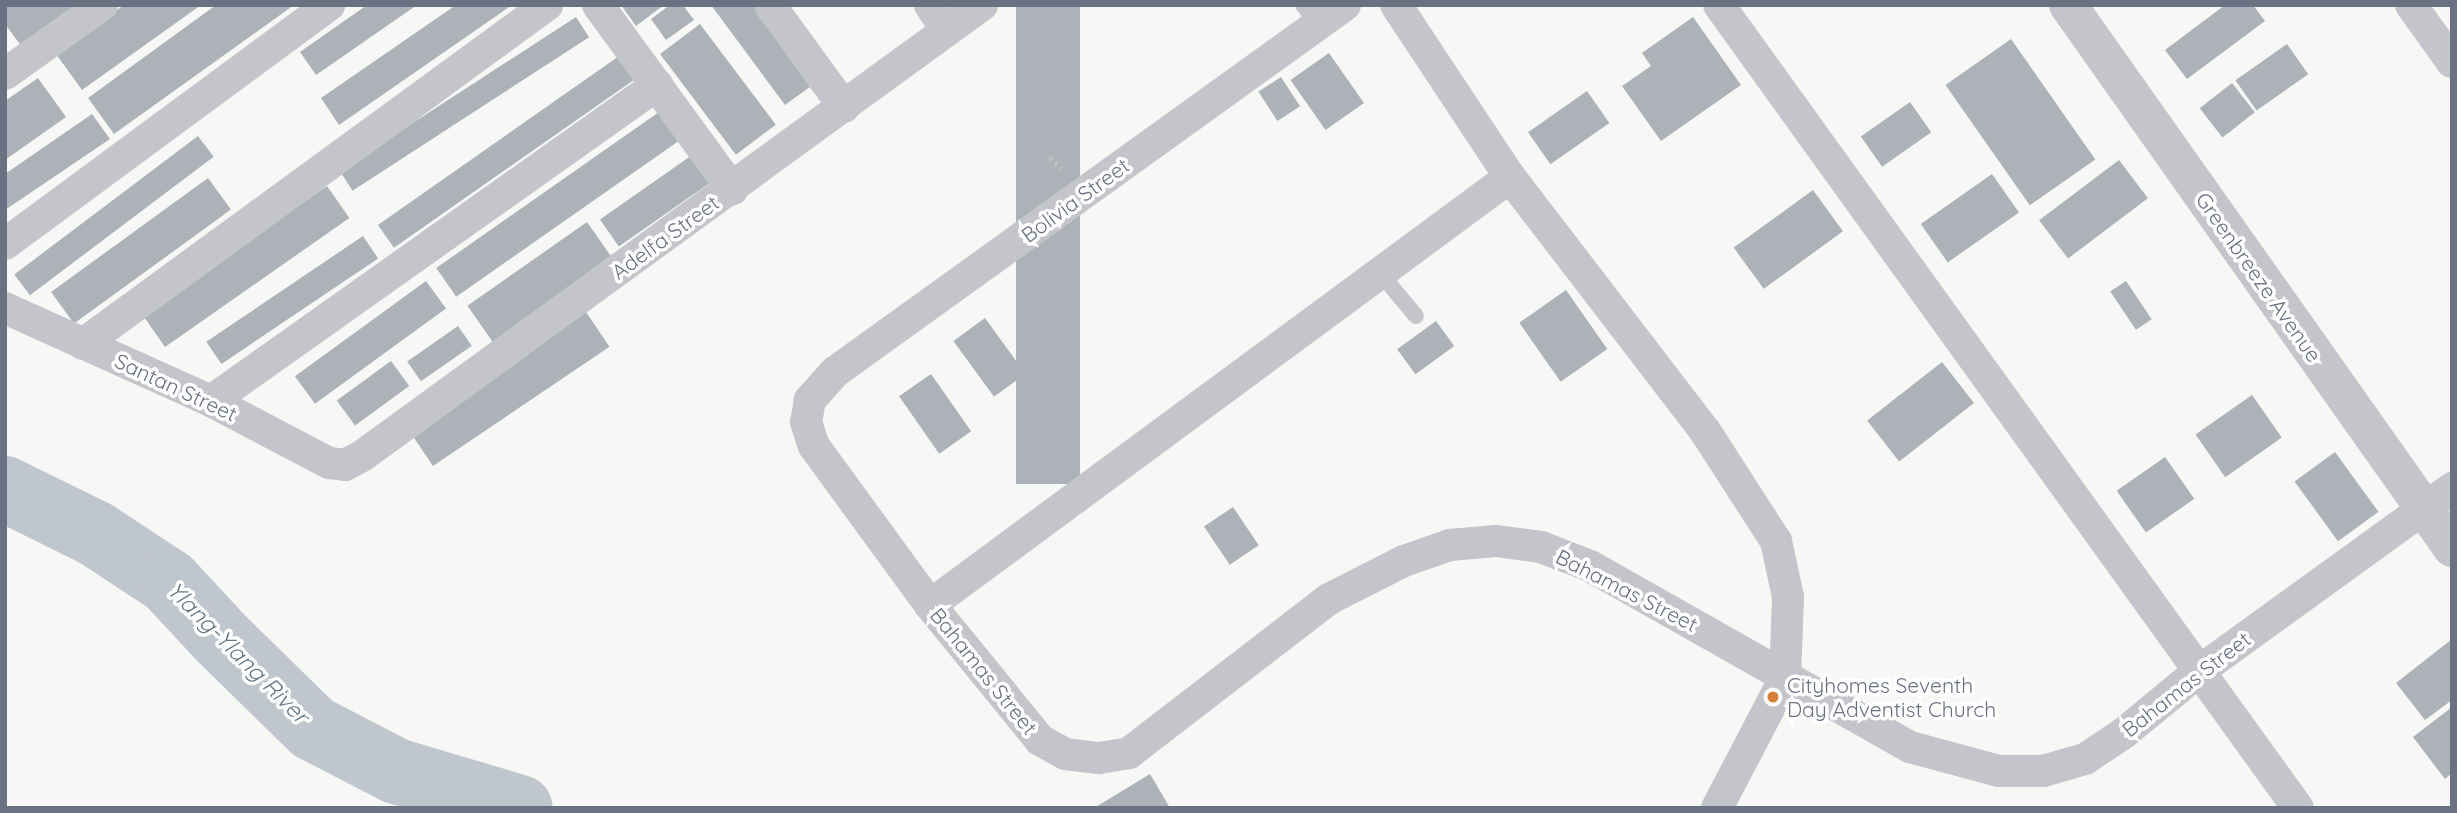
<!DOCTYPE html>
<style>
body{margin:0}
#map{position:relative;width:2457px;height:813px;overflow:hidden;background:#f7f7f5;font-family:Quicksand,sans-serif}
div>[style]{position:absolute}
.river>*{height:66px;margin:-33px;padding:0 33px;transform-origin:33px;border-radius:33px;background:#c0c6cd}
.building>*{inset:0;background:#adb1b8;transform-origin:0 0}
.path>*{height:4.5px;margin-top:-2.25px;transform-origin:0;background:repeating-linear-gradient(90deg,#bdbec1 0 3.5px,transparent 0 7px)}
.service>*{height:16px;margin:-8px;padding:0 8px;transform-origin:8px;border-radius:8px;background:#c3c5ca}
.minor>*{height:32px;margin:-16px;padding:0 16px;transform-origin:16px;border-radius:16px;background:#c3c5ca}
.tertiary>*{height:38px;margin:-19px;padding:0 19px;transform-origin:19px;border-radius:19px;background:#c3c5ca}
.dots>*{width:19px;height:19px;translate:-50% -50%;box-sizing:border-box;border:4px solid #fff;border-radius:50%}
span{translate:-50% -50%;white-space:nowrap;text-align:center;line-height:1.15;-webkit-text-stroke:7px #fff;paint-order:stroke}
.street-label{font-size:21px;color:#697183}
.poi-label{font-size:21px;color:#697183}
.left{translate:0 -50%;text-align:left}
.water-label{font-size:23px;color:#697886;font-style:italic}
.frame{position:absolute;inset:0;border:7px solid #697183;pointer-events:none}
</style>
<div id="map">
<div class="river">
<div style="left:5px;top:489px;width:102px;rotate:26.3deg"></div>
<div style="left:96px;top:534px;width:87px;rotate:33.3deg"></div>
<div style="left:169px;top:582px;width:76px;rotate:47.1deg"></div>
<div style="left:221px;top:638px;width:129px;rotate:44.4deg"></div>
<div style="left:313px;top:728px;width:93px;rotate:27.4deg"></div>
<div style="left:396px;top:771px;width:129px;rotate:16.6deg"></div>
</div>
<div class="building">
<div style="clip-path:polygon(5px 5px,88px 5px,25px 51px,5px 24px)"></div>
<div style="clip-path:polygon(124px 5px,201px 5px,82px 90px,56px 54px)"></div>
<div style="clip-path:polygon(216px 5px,294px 5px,114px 134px,88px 98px)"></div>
<div style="clip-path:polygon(367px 5px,417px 5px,316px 75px,300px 52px)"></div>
<div style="clip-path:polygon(456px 5px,512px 5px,339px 125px,321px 98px)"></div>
<div style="clip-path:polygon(621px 5px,664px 5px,636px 26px)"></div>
<div style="clip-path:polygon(670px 5px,683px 5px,694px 20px,666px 40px,651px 19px)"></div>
<div style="clip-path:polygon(711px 5px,755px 5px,814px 84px,785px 105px)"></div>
<div style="left:1016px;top:5px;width:64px;height:479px"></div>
<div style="clip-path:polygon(2225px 5px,2253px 5px,2265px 21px,2187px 79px,2165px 50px)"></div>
<div style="left:576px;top:17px;width:24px;height:282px;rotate:57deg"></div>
<div style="clip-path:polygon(1693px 17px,1741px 85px,1661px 141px,1622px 86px,1651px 66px,1642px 53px)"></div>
<div style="left:700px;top:24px;width:126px;height:50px;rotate:53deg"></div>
<div style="left:2011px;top:39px;width:147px;height:80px;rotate:55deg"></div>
<div style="left:2287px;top:44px;width:37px;height:63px;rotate:55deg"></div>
<div style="left:1329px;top:53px;width:61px;height:47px;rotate:55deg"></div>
<div style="left:622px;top:54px;width:28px;height:298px;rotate:55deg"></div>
<div style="left:1281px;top:77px;width:35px;height:27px;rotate:57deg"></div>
<div style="clip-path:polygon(38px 78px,66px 117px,5px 160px,5px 101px)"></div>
<div style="left:2232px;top:83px;width:37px;height:41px;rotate:52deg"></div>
<div style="left:1587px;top:91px;width:39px;height:72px;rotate:55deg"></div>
<div style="left:1910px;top:102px;width:37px;height:60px;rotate:55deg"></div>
<div style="left:659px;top:112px;width:35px;height:272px;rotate:55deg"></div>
<div style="clip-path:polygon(92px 114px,110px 139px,5px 210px,5px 174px)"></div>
<div style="left:198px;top:136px;width:26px;height:230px;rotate:53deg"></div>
<div style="left:695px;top:153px;width:33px;height:116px;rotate:55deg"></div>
<div style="left:2119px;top:160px;width:48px;height:100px;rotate:53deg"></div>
<div style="left:1992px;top:174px;width:47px;height:87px;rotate:55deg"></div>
<div style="left:208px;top:178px;width:39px;height:194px;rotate:54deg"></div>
<div style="left:327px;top:186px;width:39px;height:225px;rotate:55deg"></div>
<div style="left:1813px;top:190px;width:51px;height:98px;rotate:54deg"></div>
<div style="left:587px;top:222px;width:44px;height:146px;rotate:55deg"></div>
<div style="left:363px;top:236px;width:27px;height:189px;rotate:56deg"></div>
<div style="left:426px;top:281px;width:34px;height:162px;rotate:54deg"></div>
<div style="left:2126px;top:281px;width:46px;height:19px;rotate:56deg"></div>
<div style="left:1566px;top:290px;width:72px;height:57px;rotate:55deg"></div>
<div style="left:586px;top:312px;width:42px;height:213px;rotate:56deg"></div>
<div style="left:985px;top:318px;width:69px;height:39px;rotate:54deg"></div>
<div style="left:1436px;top:321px;width:31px;height:48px;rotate:54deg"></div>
<div style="left:458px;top:326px;width:24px;height:62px;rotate:55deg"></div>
<div style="left:391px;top:361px;width:31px;height:67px;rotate:54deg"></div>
<div style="left:1942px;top:362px;width:52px;height:95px;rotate:52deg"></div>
<div style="left:931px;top:374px;width:70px;height:39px;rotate:55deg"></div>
<div style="left:2252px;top:395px;width:52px;height:69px;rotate:55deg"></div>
<div style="left:2335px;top:452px;width:74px;height:50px;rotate:54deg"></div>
<div style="left:2165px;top:457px;width:51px;height:59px;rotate:55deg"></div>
<div style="left:1233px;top:507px;width:46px;height:35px;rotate:56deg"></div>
<div style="clip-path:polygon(2452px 639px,2452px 700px,2425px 720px,2396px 683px)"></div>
<div style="clip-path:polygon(2452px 707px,2452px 773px,2445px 779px,2413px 737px)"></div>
<div style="clip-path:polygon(1150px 774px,1170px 808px,1094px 808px)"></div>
</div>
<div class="path">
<div style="left:1050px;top:157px;width:16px;rotate:45deg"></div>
</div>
<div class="service">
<div style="left:1303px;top:5px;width:24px;rotate:52deg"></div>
<div style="left:1380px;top:273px;width:56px;rotate:50.1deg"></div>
</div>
<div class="minor">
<div style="left:598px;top:5px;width:228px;rotate:53.9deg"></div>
<div style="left:770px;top:5px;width:126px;rotate:54deg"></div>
<div style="left:930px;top:5px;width:30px;rotate:56deg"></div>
<div style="left:1345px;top:5px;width:628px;rotate:144.26deg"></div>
<div style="left:835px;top:372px;width:38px;rotate:132deg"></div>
<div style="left:810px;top:400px;width:22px;rotate:100deg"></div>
<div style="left:806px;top:422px;width:25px;rotate:72deg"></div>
<div style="left:814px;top:446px;width:197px;rotate:53.9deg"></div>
<div style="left:930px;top:605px;width:174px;rotate:50.8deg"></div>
<div style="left:1040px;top:740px;width:29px;rotate:29deg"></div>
<div style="left:1065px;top:754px;width:34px;rotate:7deg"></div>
<div style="left:1099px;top:758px;width:30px;rotate:-9deg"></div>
<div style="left:1129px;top:753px;width:252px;rotate:-37.6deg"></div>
<div style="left:1329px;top:599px;width:84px;rotate:-26.9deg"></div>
<div style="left:1404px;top:561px;width:49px;rotate:-19.2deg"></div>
<div style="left:1450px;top:545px;width:46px;rotate:-5deg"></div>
<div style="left:1496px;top:541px;width:45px;rotate:7.6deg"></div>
<div style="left:1541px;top:547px;width:53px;rotate:21.2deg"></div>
<div style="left:1590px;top:566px;width:368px;rotate:29.5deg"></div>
<div style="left:1910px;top:747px;width:92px;rotate:15.1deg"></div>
<div style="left:1999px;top:771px;width:44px"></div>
<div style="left:2043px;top:771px;width:44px;rotate:-15.9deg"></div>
<div style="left:2085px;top:759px;width:47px;rotate:-33.7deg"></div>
<div style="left:2124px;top:733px;width:96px;rotate:-39.5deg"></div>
<div style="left:2198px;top:672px;width:314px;rotate:-35.9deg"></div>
<div style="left:1396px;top:5px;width:206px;rotate:56.5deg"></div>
<div style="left:1510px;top:177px;width:320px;rotate:52.5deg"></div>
<div style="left:1705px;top:431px;width:131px;rotate:57.2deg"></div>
<div style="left:1776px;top:541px;width:57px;rotate:77.9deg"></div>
<div style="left:1788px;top:597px;width:81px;rotate:92.1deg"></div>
<div style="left:1785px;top:678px;width:147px;rotate:117.6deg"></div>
<div style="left:1719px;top:5px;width:990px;rotate:54.21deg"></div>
<div style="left:2411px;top:5px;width:70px;rotate:54.3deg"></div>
<div style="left:5px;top:74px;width:119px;rotate:-35.4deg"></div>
<div style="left:5px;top:244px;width:403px;rotate:-36.4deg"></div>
<div style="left:5px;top:308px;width:226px;rotate:24.3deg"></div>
<div style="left:211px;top:401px;width:133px;rotate:27.7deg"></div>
<div style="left:329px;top:463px;width:16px;rotate:7deg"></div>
<div style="left:345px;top:465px;width:19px;rotate:-28deg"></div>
<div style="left:362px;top:456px;width:767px;rotate:-36.03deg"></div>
<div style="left:83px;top:344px;width:575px;rotate:-36.15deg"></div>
<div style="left:211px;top:401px;width:547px;rotate:-35.32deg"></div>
<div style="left:930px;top:605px;width:721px;rotate:-36.42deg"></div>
</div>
<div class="tertiary">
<div style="left:2068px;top:5px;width:665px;rotate:54.73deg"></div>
</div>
<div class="dots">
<div style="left:1773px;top:697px;background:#d67f36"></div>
</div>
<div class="street-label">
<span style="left:1075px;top:200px;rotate:-36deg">Bolivia Street</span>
<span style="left:665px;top:237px;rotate:-36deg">Adelfa Street</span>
<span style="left:2259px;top:277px;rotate:55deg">Greenbreeze Avenue</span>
<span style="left:176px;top:387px;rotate:25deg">Santan Street</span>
<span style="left:1627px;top:590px;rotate:27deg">Bahamas Street</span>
<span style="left:984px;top:671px;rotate:51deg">Bahamas Street</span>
<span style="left:2186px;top:684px;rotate:-38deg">Bahamas Street</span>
</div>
<div class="poi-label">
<span class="left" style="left:1787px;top:697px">Cityhomes Seventh<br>Day Adventist Church</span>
</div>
<div class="water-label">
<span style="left:238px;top:653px;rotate:45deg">Ylang-Ylang River</span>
</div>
<div class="frame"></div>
</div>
